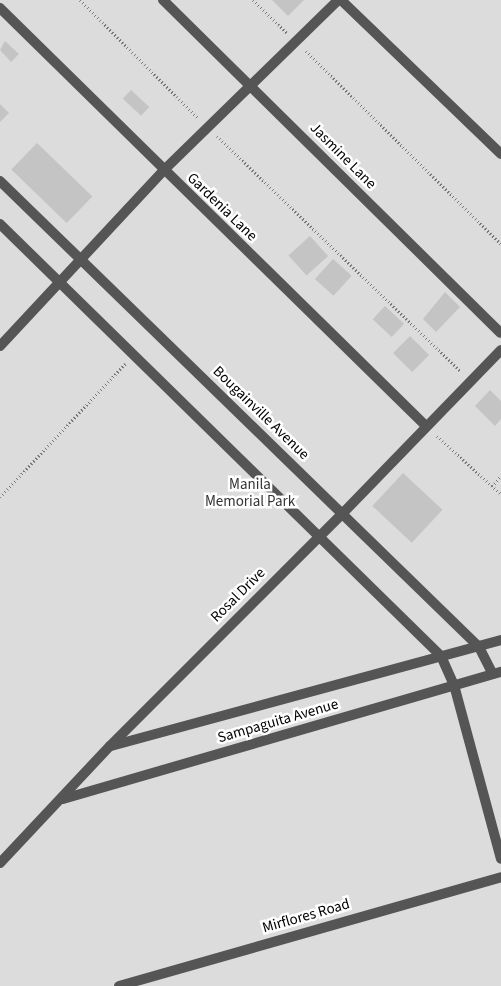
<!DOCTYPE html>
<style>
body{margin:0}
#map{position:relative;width:501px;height:986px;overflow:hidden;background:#fff;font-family:"Source Sans 3",sans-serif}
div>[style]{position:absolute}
.green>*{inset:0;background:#dcdcdc;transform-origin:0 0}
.building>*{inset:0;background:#c4c4c4;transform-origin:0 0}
.path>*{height:3px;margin-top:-1.5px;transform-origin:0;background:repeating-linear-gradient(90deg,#777 0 1px,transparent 0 3.5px)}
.service>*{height:10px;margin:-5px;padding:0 5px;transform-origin:5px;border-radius:5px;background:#555}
.minor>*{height:10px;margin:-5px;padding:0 5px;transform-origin:5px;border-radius:5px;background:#555}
span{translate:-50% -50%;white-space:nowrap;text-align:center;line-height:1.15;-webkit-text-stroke:5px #fff;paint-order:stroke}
.street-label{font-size:15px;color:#000}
.park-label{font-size:15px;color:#333}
</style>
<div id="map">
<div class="green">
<div style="left:0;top:0;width:501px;height:986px"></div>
</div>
<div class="building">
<div style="clip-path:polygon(272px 0,304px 0,288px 16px)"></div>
<div style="clip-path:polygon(5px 41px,19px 54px,11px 62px,0 50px)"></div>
<div style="left:131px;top:90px;width:25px;height:12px;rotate:43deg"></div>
<div style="clip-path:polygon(0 104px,9px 113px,0 122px)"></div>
<div style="left:37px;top:143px;width:77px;height:37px;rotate:44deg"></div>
<div style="left:310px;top:236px;width:27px;height:29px;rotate:48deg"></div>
<div style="left:333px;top:259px;width:25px;height:27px;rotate:42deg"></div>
<div style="clip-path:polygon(445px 292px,460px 307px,436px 332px,423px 319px)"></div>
<div style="left:385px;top:306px;width:26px;height:18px;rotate:43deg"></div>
<div style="left:410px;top:336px;width:27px;height:24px;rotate:45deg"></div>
<div style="clip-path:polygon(490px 390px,501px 401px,501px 419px,495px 426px,475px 406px)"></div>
<div style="left:403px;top:473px;width:54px;height:45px;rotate:43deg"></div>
</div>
<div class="path">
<div style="left:80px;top:0;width:167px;rotate:45deg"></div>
<div style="left:253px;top:0;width:47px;rotate:44.1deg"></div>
<div style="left:306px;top:51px;width:274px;rotate:44.7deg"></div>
<div style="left:217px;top:136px;width:338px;rotate:44deg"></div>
<div style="left:437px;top:436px;width:86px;rotate:42.2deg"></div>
<div style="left:492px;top:486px;width:13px;rotate:-48deg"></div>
<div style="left:0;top:497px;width:183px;rotate:-46.8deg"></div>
</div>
<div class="service">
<div style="left:163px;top:0;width:474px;rotate:44.6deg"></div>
<div style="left:341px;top:0;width:222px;rotate:43.9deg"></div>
<div style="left:0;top:8px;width:595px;rotate:44.46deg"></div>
<div style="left:0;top:346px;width:239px;rotate:-47deg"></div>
<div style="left:163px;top:171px;width:245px;rotate:-44.3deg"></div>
<div style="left:343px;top:513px;width:227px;rotate:-45.9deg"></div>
<div style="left:454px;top:685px;width:180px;rotate:74.9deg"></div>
<div style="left:119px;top:986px;width:397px;rotate:-15.9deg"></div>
</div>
<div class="minor">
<div style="left:0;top:181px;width:668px;rotate:44.21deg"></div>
<div style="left:479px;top:647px;width:30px;rotate:63deg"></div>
<div style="left:0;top:224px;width:617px;rotate:44.41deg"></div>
<div style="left:441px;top:656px;width:32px;rotate:66deg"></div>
<div style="left:111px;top:746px;width:404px;rotate:-15.2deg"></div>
<div style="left:63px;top:799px;width:456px;rotate:-16.2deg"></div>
<div style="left:0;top:863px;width:161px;rotate:-46.8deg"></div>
<div style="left:110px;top:746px;width:330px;rotate:-45deg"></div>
</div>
<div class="street-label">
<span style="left:343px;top:156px;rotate:45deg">Jasmine Lane</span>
<span style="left:222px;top:207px;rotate:44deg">Gardenia Lane</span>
<span style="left:261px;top:413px;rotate:44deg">Bougainville Avenue</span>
<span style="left:238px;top:595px;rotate:-45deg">Rosal Drive</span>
<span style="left:278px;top:721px;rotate:-16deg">Sampaguita Avenue</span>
<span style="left:306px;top:916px;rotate:-16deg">Mirflores Road</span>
</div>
<div class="park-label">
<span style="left:250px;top:493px">Manila<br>Memorial Park</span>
</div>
</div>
